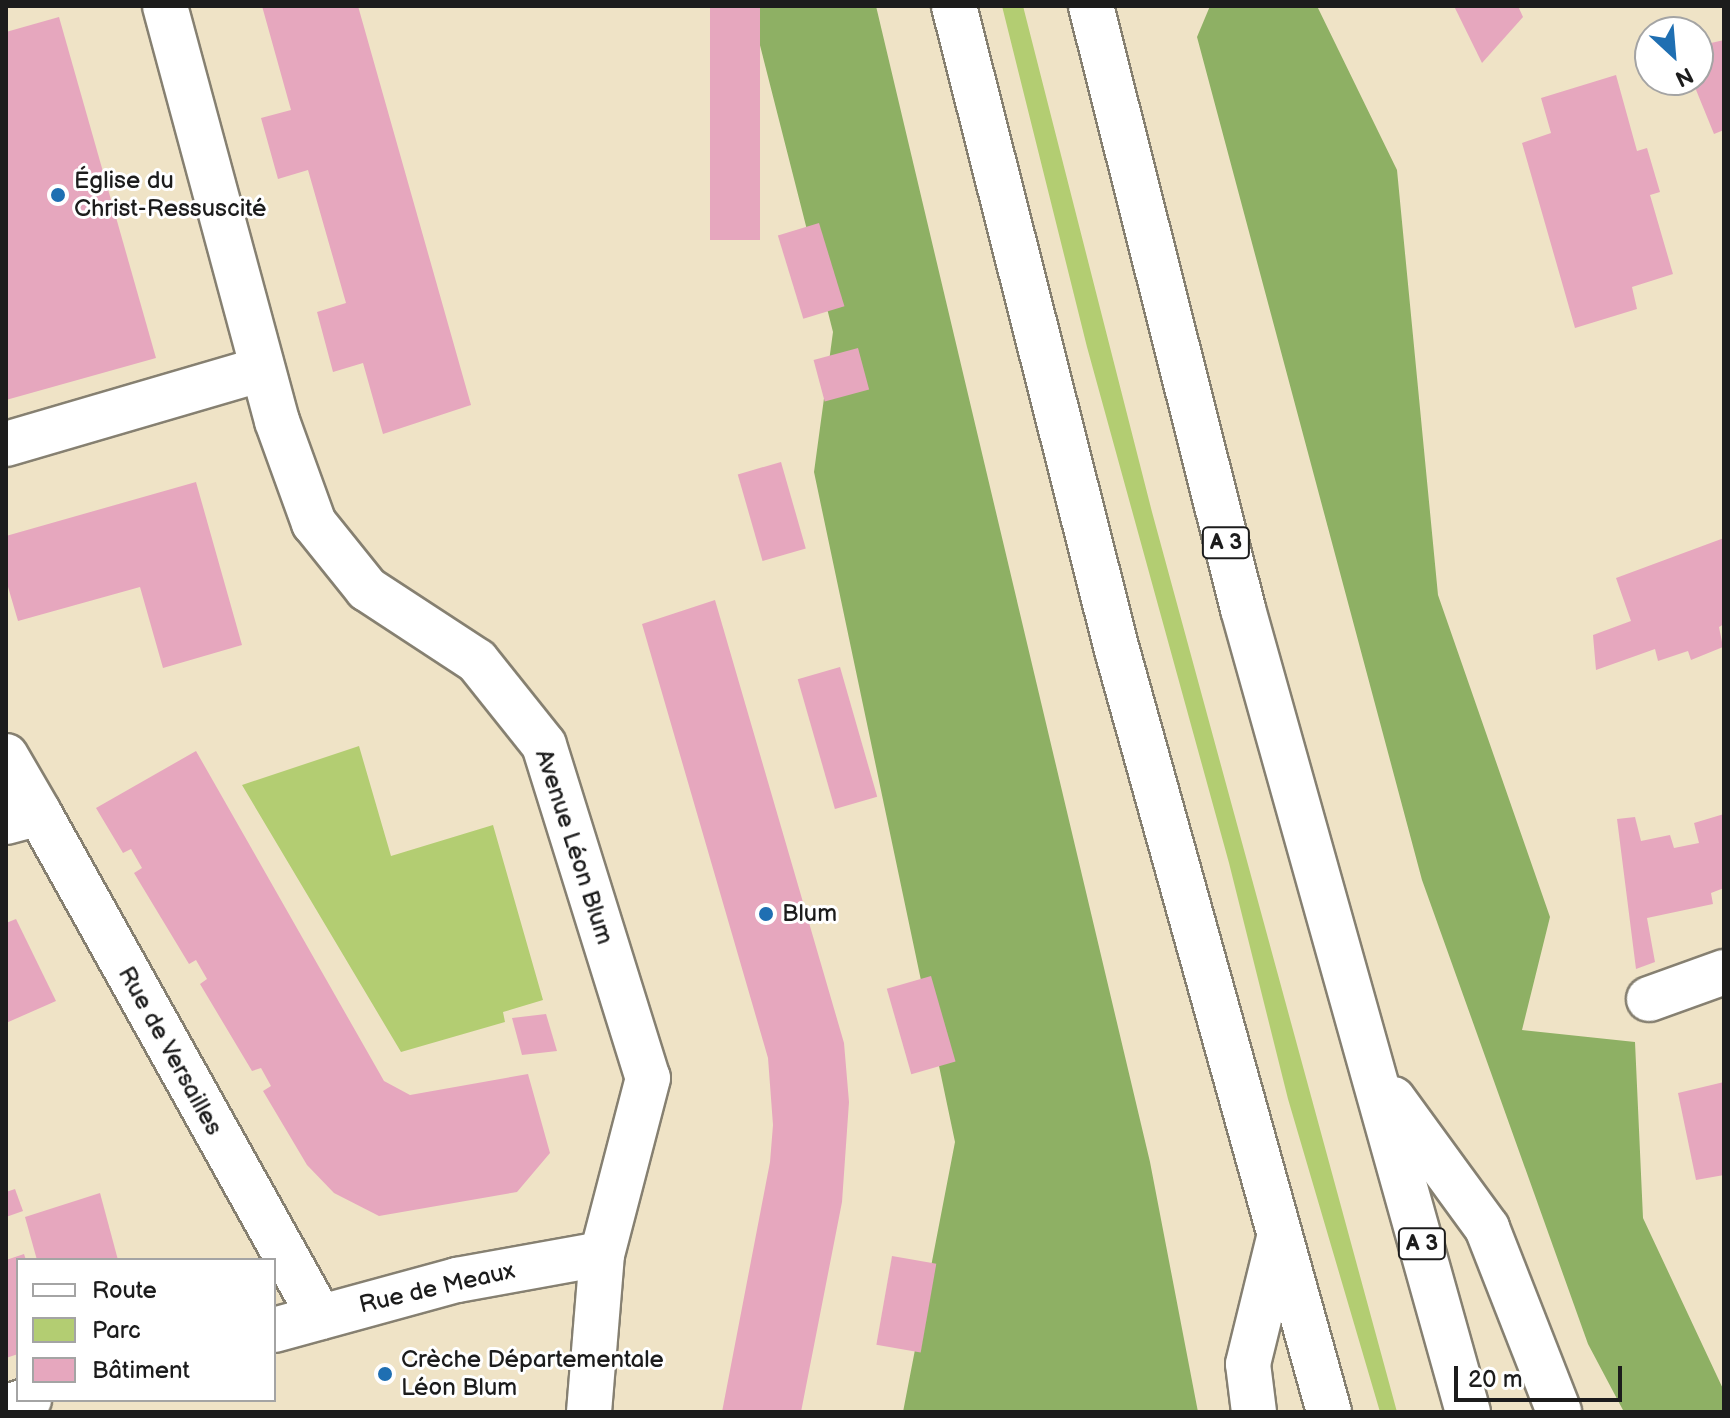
<!DOCTYPE html>
<meta charset="utf-8">
<style>
body{margin:0}
#map{position:relative;width:1730px;height:1418px;overflow:hidden;background:#efe3c6;font-family:"Balsamiq Sans",sans-serif}
div>[style]{position:absolute}
.green>*{inset:0;background:#b3cd72}
.forest>*{inset:0;background:#8eb064}
.building>*{inset:0;background:#e6a7be;transform-origin:0 0}
.roads{filter:drop-shadow(2px 0 #868071) drop-shadow(-2px 0 #868071) drop-shadow(0 2px #868071) drop-shadow(0 -2px #868071)}
.street>*{height:44px;margin:-22px;padding:0 22px;transform-origin:22px;border-radius:22px;background:#fff}
.highway>*{height:44px;margin:-22px;padding:0 22px;transform-origin:22px;border-radius:22px;background:#fff}
.dots>*{width:22px;height:22px;translate:-50% -50%;box-sizing:border-box;border:4px solid #fff;border-radius:50%}
span{translate:-50% -50%;white-space:nowrap;text-align:center;line-height:1.15;-webkit-text-stroke:6px #fff;paint-order:stroke}
.shield-label span{padding:2px 6px;background:#fff;border:2px solid;border-radius:6px;-webkit-text-stroke-width:0}
.shield-label{font-size:22px;color:#1c1c1c;font-weight:700}
.poi-label{font-size:24px;color:#1c1c1c}
.left{translate:0 -50%;text-align:left}
.street-label{font-size:24px;color:#1c1c1c}
.frame{position:absolute;inset:0;border:8px solid #1c1c1c;pointer-events:none}
.legend{position:absolute;left:16px;top:1258px;width:260px;height:144px;box-sizing:border-box;background:#fff;border:2px solid #a4a4a4;margin:0;padding:10px 14px;list-style:none;font-size:24px;color:#1c1c1c}
.legend li{display:flex;align-items:center;gap:16px;height:40px}
.legend b{width:40px;border:2px solid #a4a4a4}
.north{position:absolute;left:1634px;top:16px;width:80px;height:80px;box-sizing:border-box;background:#fff;border:2px solid #a4a4a4;border-radius:50%;rotate:154deg;font-size:22px;font-weight:700;line-height:32px;text-align:center;color:#1c1c1c}
.north::after{content:'';display:block;margin:auto;width:28px;height:36px;background:#1f6fb2;clip-path:polygon(50% 0,100% 100%,50% 72%,0 100%)}
.scale{position:absolute;left:1454px;top:1366px;width:168px;height:36px;box-sizing:border-box;border:4px solid #1c1c1c;border-top:0;padding-left:10px;font-size:24px;line-height:28px;white-space:nowrap;color:#1c1c1c;-webkit-text-stroke:6px #fff;paint-order:stroke}
</style>
<div id="map">
<div class="green">
<div style="clip-path:polygon(1002px 6px,1023px 6px,1152px 512px,1397px 1412px,1380px 1412px,1288px 1099px,1229px 863px,1087px 347px)"></div>
<div style="clip-path:polygon(359px 746px,391px 856px,493px 825px,543px 1000px,503px 1012px,505px 1022px,401px 1052px,242px 785px)"></div>
</div>
<div class="forest">
<div style="clip-path:polygon(750px 6px,876px 6px,1150px 1162px,1198px 1412px,903px 1412px,955px 1142px,814px 472px,833px 332px)"></div>
<div style="clip-path:polygon(1210px 6px,1317px 6px,1397px 170px,1438px 595px,1550px 917px,1522px 1030px,1635px 1042px,1643px 1218px,1724px 1391px,1724px 1412px,1624px 1412px,1588px 1344px,1422px 880px,1197px 37px)"></div>
</div>
<div class="building">
<div style="clip-path:polygon(262px 6px,358px 6px,471px 405px,383px 434px,363px 363px,333px 372px,317px 312px,346px 303px,308px 170px,278px 179px,261px 118px,291px 110px)"></div>
<div style="left:710px;top:6px;width:50px;height:234px"></div>
<div style="clip-path:polygon(1454px 6px,1518px 6px,1523px 17px,1482px 63px)"></div>
<div style="clip-path:polygon(59px 17px,156px 358px,6px 400px,6px 32px)"></div>
<div style="clip-path:polygon(1724px 40px,1724px 130px,1714px 134px,1692px 80px,1698px 80px,1698px 46px)"></div>
<div style="clip-path:polygon(1616px 75px,1637px 151px,1647px 148px,1660px 192px,1650px 195px,1673px 274px,1632px 287px,1637px 309px,1575px 328px,1522px 143px,1551px 133px,1541px 98px)"></div>
<div style="left:819px;top:223px;width:87px;height:43px;rotate:73deg"></div>
<div style="left:858px;top:348px;width:43px;height:46px;rotate:75deg"></div>
<div style="left:781px;top:462px;width:90px;height:45px;rotate:74deg"></div>
<div style="clip-path:polygon(196px 482px,242px 645px,163px 668px,140px 587px,18px 621px,6px 580px,6px 536px)"></div>
<div style="clip-path:polygon(1724px 538px,1724px 624px,1719px 627px,1723px 647px,1691px 660px,1688px 651px,1658px 661px,1655px 649px,1596px 670px,1593px 635px,1631px 621px,1616px 578px)"></div>
<div style="clip-path:polygon(715px 600px,844px 1043px,849px 1102px,842px 1202px,801px 1412px,722px 1412px,770px 1162px,773px 1125px,768px 1058px,642px 624px)"></div>
<div style="left:840px;top:667px;width:135px;height:44px;rotate:74deg"></div>
<div style="clip-path:polygon(196px 751px,384px 1081px,410px 1095px,528px 1074px,550px 1153px,517px 1192px,379px 1216px,334px 1193px,307px 1165px,263px 1091px,271px 1086px,261px 1068px,252px 1071px,200px 984px,207px 979px,196px 960px,189px 964px,134px 873px,142px 868px,131px 849px,123px 853px,96px 808px)"></div>
<div style="clip-path:polygon(1724px 814px,1724px 888px,1711px 893px,1713px 904px,1647px 918px,1655px 962px,1636px 969px,1617px 819px,1635px 817px,1641px 841px,1670px 835px,1674px 848px,1699px 843px,1694px 823px)"></div>
<div style="clip-path:polygon(16px 919px,56px 1001px,6px 1023px,6px 923px)"></div>
<div style="left:931px;top:976px;width:89px;height:46px;rotate:74deg"></div>
<div style="clip-path:polygon(546px 1014px,557px 1051px,522px 1055px,512px 1018px)"></div>
<div style="clip-path:polygon(1724px 1082px,1724px 1175px,1696px 1180px,1678px 1093px)"></div>
<div style="clip-path:polygon(15px 1189px,23px 1211px,6px 1217px,6px 1192px)"></div>
<div style="clip-path:polygon(100px 1193px,118px 1260px,37px 1260px,25px 1217px)"></div>
<div style="clip-path:polygon(24px 1254px,26px 1260px,18px 1260px,18px 1354px,6px 1358px,6px 1260px)"></div>
<div style="left:892px;top:1256px;width:45px;height:90px;rotate:10deg"></div>
</div>
<div class="roads">
<div class="street">
<div style="left:165px;top:6px;width:430px;rotate:74.9deg"></div>
<div style="left:277px;top:421px;width:109px;rotate:70.1deg"></div>
<div style="left:314px;top:523px;width:85px;rotate:51.2deg"></div>
<div style="left:367px;top:589px;width:131px;rotate:33.2deg"></div>
<div style="left:477px;top:661px;width:107px;rotate:51.4deg"></div>
<div style="left:544px;top:745px;width:349px;rotate:72.7deg"></div>
<div style="left:648px;top:1078px;width:182px;rotate:104.6deg"></div>
<div style="left:602px;top:1254px;width:159px;rotate:94.7deg"></div>
<div style="left:6px;top:444px;width:267px;rotate:-16.3deg"></div>
<div style="left:6px;top:756px;width:66px;rotate:59.9deg"></div>
<div style="left:6px;top:822px;width:34px;rotate:-15deg"></div>
<div style="left:39px;top:813px;width:577px;rotate:60.86deg"></div>
<div style="left:1649px;top:999px;width:80px;rotate:-19.8deg"></div>
<div style="left:274px;top:1330px;width:190px;rotate:-15.3deg"></div>
<div style="left:457px;top:1280px;width:147px;rotate:-10.2deg"></div>
<div style="left:6px;top:1407px;width:24px;rotate:-17deg"></div>
</div>
<div class="highway">
<div style="left:954px;top:6px;width:664px;rotate:75.8deg"></div>
<div style="left:1117px;top:650px;width:791px;rotate:74.45deg"></div>
<div style="left:1091px;top:6px;width:622px;rotate:75.85deg"></div>
<div style="left:1243px;top:609px;width:834px;rotate:74.35deg"></div>
<div style="left:1393px;top:1099px;width:160px;rotate:53.9deg"></div>
<div style="left:1487px;top:1228px;width:198px;rotate:68.6deg"></div>
<div style="left:1254px;top:1412px;width:48px;rotate:-97.1deg"></div>
<div style="left:1248px;top:1364px;width:130px;rotate:-76.2deg"></div>
</div>
</div>
<div class="dots">
<div style="left:58px;top:195px;background:#1f6fb2"></div>
<div style="left:766px;top:914px;background:#1f6fb2"></div>
<div style="left:385px;top:1374px;background:#1f6fb2"></div>
</div>
<div class="shield-label">
<span style="left:1226px;top:543px">A 3</span>
<span style="left:1422px;top:1244px">A 3</span>
</div>
<div class="poi-label">
<span class="left" style="left:74px;top:195px">Église du<br>Christ-Ressuscité</span>
<span class="left" style="left:782px;top:914px">Blum</span>
<span class="left" style="left:401px;top:1374px">Crèche Départementale<br>Léon Blum</span>
</div>
<div class="street-label">
<span style="left:574px;top:847px;rotate:72deg">Avenue Léon Blum</span>
<span style="left:170px;top:1051px;rotate:61deg">Rue de Versailles</span>
<span style="left:437px;top:1288px;rotate:-13deg">Rue de Meaux</span>
</div>
<div class="frame"></div>
<ul class="legend">
<li><b style="height:10px;background:#fff"></b>Route</li>
<li><b style="height:22px;background:#b3cd72"></b>Parc</li>
<li><b style="height:22px;background:#e6a7be"></b>Bâtiment</li>
</ul>
<div class="north">N</div>
<div class="scale">20 m</div>
</div>
